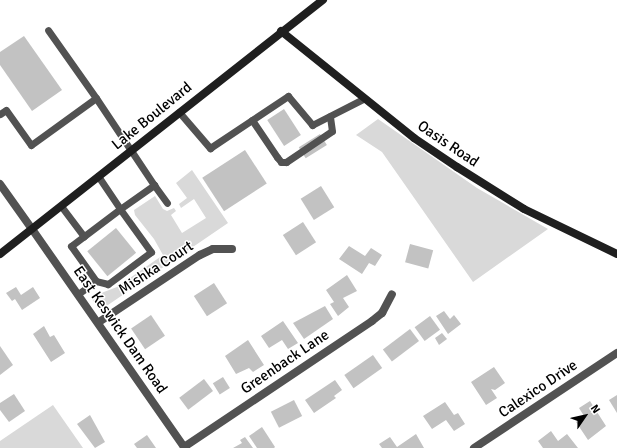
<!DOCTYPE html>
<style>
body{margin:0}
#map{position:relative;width:617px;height:448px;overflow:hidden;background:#fff;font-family:Signika,sans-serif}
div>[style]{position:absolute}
.green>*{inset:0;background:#d9d9d9}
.building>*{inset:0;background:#c2c2c2;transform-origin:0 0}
.service>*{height:7px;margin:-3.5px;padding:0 3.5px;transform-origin:3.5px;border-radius:3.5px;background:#525252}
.minor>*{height:8px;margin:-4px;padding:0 4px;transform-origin:4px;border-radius:4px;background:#525252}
.tertiary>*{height:8px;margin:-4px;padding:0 4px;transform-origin:4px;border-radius:4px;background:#525252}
.secondary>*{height:8px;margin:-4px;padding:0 4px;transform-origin:4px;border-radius:4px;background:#1f1f1f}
span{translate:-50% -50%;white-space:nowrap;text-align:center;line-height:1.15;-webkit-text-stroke:3px #fff;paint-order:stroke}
.street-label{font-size:15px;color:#000}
.north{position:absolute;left:565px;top:396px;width:40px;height:40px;-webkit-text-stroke:3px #fff;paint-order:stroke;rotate:56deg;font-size:11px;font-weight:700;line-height:16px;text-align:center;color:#000}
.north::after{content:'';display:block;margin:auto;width:14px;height:18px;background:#000;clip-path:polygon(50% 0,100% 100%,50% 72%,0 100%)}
</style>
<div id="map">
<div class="green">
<div style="clip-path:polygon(378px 119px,477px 188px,548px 229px,473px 282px,382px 152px,356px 135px)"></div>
<div style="clip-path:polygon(192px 170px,228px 223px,108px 305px,94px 302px,91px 298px,96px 295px,117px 287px,163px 255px,154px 239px,135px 215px,134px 210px,155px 196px,163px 209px,167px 211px,174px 208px,176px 211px,171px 215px,182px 233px,206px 218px,194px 199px,181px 208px,179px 204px,187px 198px,176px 183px)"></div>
<div style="clip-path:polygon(53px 405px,83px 448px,0 448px,0 441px)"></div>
</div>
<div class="building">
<div style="clip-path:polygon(24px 36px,62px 90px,32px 111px,0 65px,0 52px)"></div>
<div style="left:284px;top:109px;width:31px;height:20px;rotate:57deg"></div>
<div style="left:320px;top:134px;width:13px;height:25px;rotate:58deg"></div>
<div style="left:245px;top:150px;width:40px;height:51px;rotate:57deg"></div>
<div style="left:321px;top:186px;width:25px;height:24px;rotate:58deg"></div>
<div style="left:303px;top:222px;width:24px;height:24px;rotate:57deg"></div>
<div style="left:116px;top:228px;width:32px;height:37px;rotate:51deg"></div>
<div style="left:410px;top:244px;width:24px;height:19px;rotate:15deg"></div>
<div style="clip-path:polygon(349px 246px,365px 256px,371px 248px,382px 255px,375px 266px,369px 263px,362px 274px,339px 259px)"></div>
<div style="clip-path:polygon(347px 275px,357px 291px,343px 298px,349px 307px,338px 316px,330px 304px,334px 302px,326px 290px)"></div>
<div style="left:214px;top:283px;width:24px;height:24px;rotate:57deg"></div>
<div style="clip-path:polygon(16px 287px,21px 295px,33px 287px,40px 298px,22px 310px,15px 299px,12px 301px,6px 293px)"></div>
<div style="clip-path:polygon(325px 306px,333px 319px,304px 339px,293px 323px)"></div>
<div style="clip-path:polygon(444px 311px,450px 319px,454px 315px,461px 324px,448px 334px,436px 316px)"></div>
<div style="left:151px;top:315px;width:25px;height:24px;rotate:56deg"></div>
<div style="left:430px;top:316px;width:17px;height:19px;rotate:54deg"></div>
<div style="clip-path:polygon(283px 321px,298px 343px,288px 349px,282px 340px,269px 348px,261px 336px)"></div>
<div style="clip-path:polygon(44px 326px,50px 337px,54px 335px,65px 353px,51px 362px,33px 334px)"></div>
<div style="left:410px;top:329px;width:15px;height:34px;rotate:53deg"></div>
<div style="clip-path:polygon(442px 333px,447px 339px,439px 345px,435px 338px)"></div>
<div style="clip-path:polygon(248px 340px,264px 365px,253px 372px,249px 368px,236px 374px,225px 356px)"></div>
<div style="clip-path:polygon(0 346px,13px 365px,0 375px)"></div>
<div style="left:373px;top:355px;width:16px;height:35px;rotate:55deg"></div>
<div style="clip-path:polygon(494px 367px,505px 383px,495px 390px,491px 389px,497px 398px,486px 405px,471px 382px)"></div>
<div style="left:223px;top:377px;width:13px;height:12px;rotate:58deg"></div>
<div style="left:204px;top:379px;width:15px;height:31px;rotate:53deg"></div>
<div style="clip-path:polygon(335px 380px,342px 390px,334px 396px,336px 398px,314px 413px,305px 400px)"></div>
<div style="clip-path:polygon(14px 394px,25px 411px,9px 422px,0 410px,0 403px)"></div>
<div style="clip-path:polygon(617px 395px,617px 413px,609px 400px)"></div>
<div style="left:294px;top:400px;width:18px;height:26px;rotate:63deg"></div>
<div style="clip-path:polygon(590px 401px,606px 426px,588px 440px,576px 422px,584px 416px,579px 408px)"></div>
<div style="clip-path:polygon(445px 402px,454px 415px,458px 413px,465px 424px,454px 431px,446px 420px,432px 429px,423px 416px)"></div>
<div style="clip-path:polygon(90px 415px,105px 442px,95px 448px,77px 424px)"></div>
<div style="clip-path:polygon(262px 427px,275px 447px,274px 448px,257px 448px,249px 436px)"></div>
<div style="clip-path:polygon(551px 431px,558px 441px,567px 434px,578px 448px,543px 448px,538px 441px)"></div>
<div style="clip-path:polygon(416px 434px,424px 448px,382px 448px,379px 444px,390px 437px,397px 447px)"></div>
<div style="clip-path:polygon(147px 435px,156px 448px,137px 448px,134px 444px)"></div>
<div style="clip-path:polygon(245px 437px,253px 448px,233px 448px,242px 443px,240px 440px)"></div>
</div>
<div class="service">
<div style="left:96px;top:98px;width:105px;rotate:56.3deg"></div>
<div style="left:179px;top:112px;width:48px;rotate:49.3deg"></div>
<div style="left:210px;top:148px;width:94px;rotate:-33.7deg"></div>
<div style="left:288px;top:96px;width:38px;rotate:50deg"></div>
<div style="left:312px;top:125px;width:57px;rotate:-27deg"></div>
<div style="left:0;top:114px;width:7px;rotate:-34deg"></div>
<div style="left:6px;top:110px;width:43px;rotate:54.5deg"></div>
<div style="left:31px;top:145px;width:80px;rotate:-35.9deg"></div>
<div style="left:96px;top:98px;width:83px;rotate:-125.2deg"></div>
<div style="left:252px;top:120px;width:45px;rotate:56deg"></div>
<div style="left:277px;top:157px;width:6px;rotate:51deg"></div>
<div style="left:281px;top:162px;width:5px"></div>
<div style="left:286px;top:162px;width:55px;rotate:-34deg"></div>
<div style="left:332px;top:131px;width:15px;rotate:-98deg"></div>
<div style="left:98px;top:176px;width:40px;rotate:56deg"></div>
<div style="left:120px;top:209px;width:53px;rotate:54.2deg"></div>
<div style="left:151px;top:252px;width:54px;rotate:143.3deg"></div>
<div style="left:108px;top:284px;width:12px;rotate:-166deg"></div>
<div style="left:96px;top:281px;width:43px;rotate:-125.5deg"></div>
<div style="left:71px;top:246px;width:61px;rotate:-37.1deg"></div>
<div style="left:120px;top:209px;width:42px;rotate:-35.2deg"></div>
<div style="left:154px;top:185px;width:22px;rotate:54deg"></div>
<div style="left:61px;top:206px;width:38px;rotate:53deg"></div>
<div style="left:78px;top:294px;width:22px;rotate:-36deg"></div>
</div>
<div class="minor">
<div style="left:32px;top:229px;width:267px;rotate:55.1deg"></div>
<div style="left:99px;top:322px;width:121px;rotate:-33.6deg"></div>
<div style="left:200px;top:255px;width:14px;rotate:-25deg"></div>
<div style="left:213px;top:249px;width:19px"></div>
<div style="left:184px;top:447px;width:226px;rotate:-33.8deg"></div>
<div style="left:372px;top:321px;width:13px;rotate:-39deg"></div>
<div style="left:382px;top:313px;width:21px;rotate:-62deg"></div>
<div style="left:474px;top:448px;width:172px;rotate:-33.6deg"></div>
</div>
<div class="tertiary">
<div style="left:0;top:184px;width:55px;rotate:54.6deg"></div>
</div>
<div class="secondary">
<div style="left:281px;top:31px;width:171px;rotate:38.8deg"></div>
<div style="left:414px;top:138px;width:52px;rotate:34deg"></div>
<div style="left:457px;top:167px;width:79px;rotate:32.1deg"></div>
<div style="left:524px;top:209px;width:103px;rotate:25.8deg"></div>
<div style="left:0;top:254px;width:411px;rotate:-38.2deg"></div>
</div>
<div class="street-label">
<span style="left:152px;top:116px;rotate:-39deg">Lake Boulevard</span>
<span style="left:448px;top:144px;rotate:34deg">Oasis Road</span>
<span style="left:156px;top:268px;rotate:-33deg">Mishka Court</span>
<span style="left:120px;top:330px;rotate:55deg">East Keswick Dam Road</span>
<span style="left:285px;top:362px;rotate:-34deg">Greenback Lane</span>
<span style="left:538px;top:389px;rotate:-34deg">Calexico Drive</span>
</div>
<div class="north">N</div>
</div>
